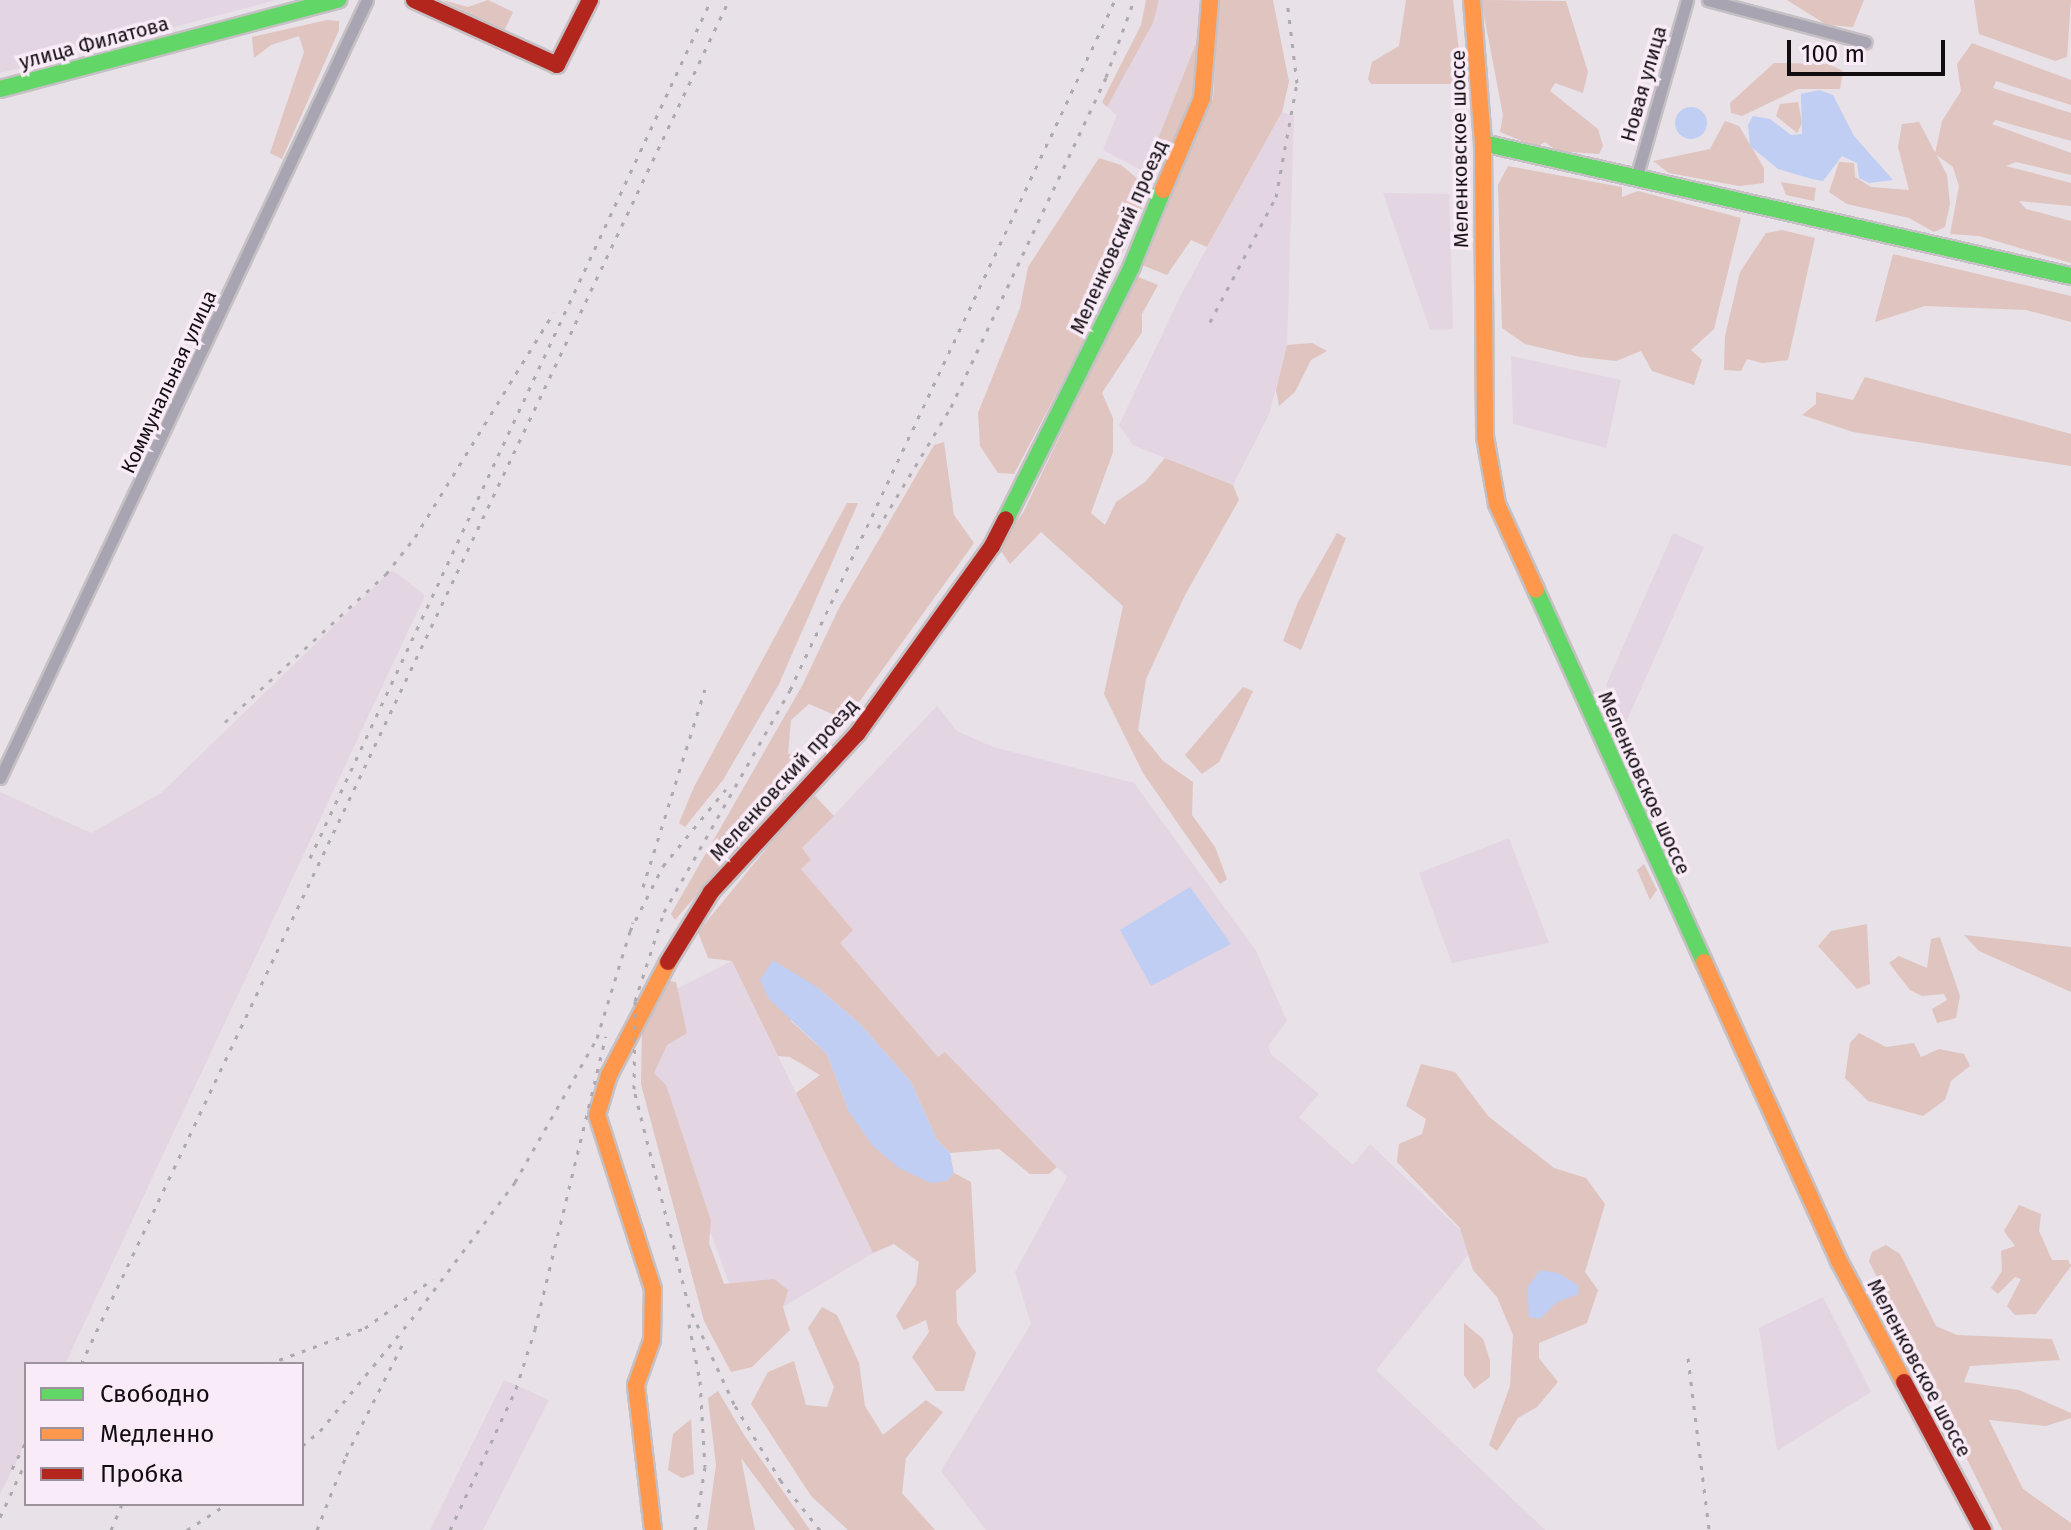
<!DOCTYPE html>
<meta charset="utf-8">
<style>
body{margin:0}
#map{position:relative;width:2071px;height:1530px;overflow:hidden;background:#e8e1e7;font-family:"Fira Sans",sans-serif}
div>[style]{position:absolute}
.built>*{inset:0;background:#e3d5e1}
.green>*{inset:0;background:#dfc4bf}
.water>*{inset:0;background:#bfcef2}
.round{border-radius:50%}
.roads{filter:drop-shadow(2px 0 #c5c0c4) drop-shadow(-2px 0 #c5c0c4) drop-shadow(0 2px #c5c0c4) drop-shadow(0 -2px #c5c0c4)}
.street>*{height:11px;margin:-5.5px;padding:0 5.5px;transform-origin:5.5px;border-radius:5.5px;background:#a8a4b1}
.fast>*{height:16px;margin:-8px;padding:0 8px;transform-origin:8px;border-radius:8px;background:#63d668}
.slow>*{height:16px;margin:-8px;padding:0 8px;transform-origin:8px;border-radius:8px;background:#ff974d}
.jam>*{height:16px;margin:-8px;padding:0 8px;transform-origin:8px;border-radius:8px;background:#b3261e}
.rail>*{height:3px;margin-top:-1.5px;transform-origin:0;background:repeating-linear-gradient(90deg,#ada9b0 0 4px,transparent 0 12px)}
span{translate:-50% -50%;white-space:nowrap;text-align:center;line-height:1.15;-webkit-text-stroke:7px #f9ebf7;paint-order:stroke}
.street-label{font-size:20px;color:#100c10}
.legend{position:absolute;left:24px;top:1362px;width:280px;height:144px;box-sizing:border-box;background:#f9ebf7;border:2px solid #9c929b;margin:0;padding:10px 14px;list-style:none;font-size:24px;color:#100c10}
.legend li{display:flex;align-items:center;gap:16px;height:40px}
.legend b{width:40px;border:2px solid #9c929b}
.scale{position:absolute;left:1787px;top:40px;width:158px;height:36px;box-sizing:border-box;border:4px solid #100c10;border-top:0;padding-left:10px;font-size:24px;line-height:28px;white-space:nowrap;color:#100c10;-webkit-text-stroke:6px #f9ebf7;paint-order:stroke}
</style>
<div id="map">
<div class="built">
<div style="clip-path:polygon(0 0,276px 0,0 73px)"></div>
<div style="clip-path:polygon(1159px 0,1204px 0,1204px 23px,1145px 172px,1103px 150px,1117px 115px,1107px 107px,1153px 23px)"></div>
<div style="clip-path:polygon(1282px 112px,1294px 116px,1287px 345px,1270px 412px,1233px 485px,1133px 445px,1119px 425px,1181px 295px)"></div>
<div style="clip-path:polygon(1383px 193px,1449px 194px,1453px 329px,1430px 330px)"></div>
<div style="clip-path:polygon(1511px 356px,1621px 380px,1606px 448px,1513px 424px)"></div>
<div style="clip-path:polygon(1673px 533px,1704px 547px,1624px 727px,1606px 685px)"></div>
<div style="clip-path:polygon(392px 570px,425px 595px,65px 1364px,26px 1364px,26px 1442px,0 1494px,0 792px,91px 833px,161px 793px)"></div>
<div style="clip-path:polygon(937px 706px,957px 731px,993px 747px,1134px 783px,1256px 951px,1287px 1021px,1268px 1046px,1271px 1054px,1319px 1094px,1299px 1117px,1353px 1165px,1370px 1144px,1476px 1245px,1376px 1370px,1545px 1530px,986px 1530px,941px 1471px,1031px 1324px,1015px 1272px,1067px 1177px,945px 1052px,938px 1058px,839px 943px,853px 930px,801px 869px,810px 860px,802px 849px)"></div>
<div style="clip-path:polygon(1509px 838px,1549px 943px,1452px 963px,1419px 873px)"></div>
<div style="clip-path:polygon(732px 961px,873px 1253px,746px 1329px,651px 1071px,658px 998px)"></div>
<div style="clip-path:polygon(1823px 1297px,1871px 1392px,1777px 1451px,1759px 1328px)"></div>
<div style="clip-path:polygon(504px 1380px,549px 1400px,483px 1530px,430px 1530px)"></div>
</div>
<div class="green">
<div style="clip-path:polygon(442px 0,468px 7px,488px 0,513px 12px,504px 31px)"></div>
<div style="clip-path:polygon(1146px 0,1159px 0,1153px 23px,1107px 107px,1102px 102px,1141px 25px)"></div>
<div style="clip-path:polygon(1219px 0,1273px 0,1289px 82px,1282px 112px,1207px 247px,1191px 240px,1167px 275px,1142px 265px,1213px 98px)"></div>
<div style="clip-path:polygon(1406px 0,1453px 0,1463px 84px,1371px 84px,1368px 79px,1372px 62px,1399px 46px)"></div>
<div style="clip-path:polygon(1481px 0,1566px 1px,1588px 72px,1583px 93px,1555px 83px,1550px 91px,1598px 129px,1603px 146px,1599px 154px,1557px 151px,1545px 142px,1536px 147px,1500px 132px,1503px 115px)"></div>
<div style="clip-path:polygon(1787px 0,1864px 0,1853px 27px,1827px 25px)"></div>
<div style="clip-path:polygon(1974px 0,2071px 0,2067px 57px,2055px 61px,1979px 34px)"></div>
<div style="clip-path:polygon(327px 20px,339px 21px,339px 30px,282px 159px,270px 153px,304px 52px,299px 36px,271px 45px,254px 58px,252px 37px)"></div>
<div style="clip-path:polygon(1204px 23px,1195px 99px,1168px 153px,1154px 149px)"></div>
<div style="clip-path:polygon(1972px 43px,2071px 80px,2071px 105px,1996px 81px,1993px 88px,2071px 113px,2071px 141px,1996px 120px,1992px 124px,2071px 153px,2071px 175px,2016px 162px,2006px 166px,2071px 183px,2071px 206px,2019px 201px,2026px 209px,2071px 221px,2071px 263px,1979px 236px,1950px 234px,1959px 186px,1953px 167px,1935px 154px,1942px 121px,1961px 91px,1957px 64px)"></div>
<div style="clip-path:polygon(1774px 63px,1828px 64px,1843px 71px,1840px 89px,1798px 89px,1742px 116px,1731px 113px,1730px 103px)"></div>
<div style="clip-path:polygon(1798px 102px,1802px 123px,1797px 133px,1776px 116px,1780px 104px)"></div>
<div style="clip-path:polygon(1725px 121px,1739px 126px,1764px 168px,1764px 183px,1739px 186px,1669px 173px,1653px 161px,1710px 149px)"></div>
<div style="clip-path:polygon(1919px 122px,1947px 175px,1950px 204px,1945px 227px,1934px 232px,1909px 218px,1847px 204px,1829px 192px,1839px 162px,1854px 163px,1855px 177px,1871px 187px,1909px 190px,1898px 147px,1902px 124px)"></div>
<div style="clip-path:polygon(1099px 158px,1121px 165px,1151px 190px,1076px 356px,1014px 474px,998px 473px,980px 446px,978px 413px,1020px 308px,1028px 267px)"></div>
<div style="clip-path:polygon(1508px 166px,1622px 187px,1622px 197px,1638px 191px,1741px 218px,1714px 329px,1691px 350px,1702px 360px,1694px 385px,1652px 371px,1641px 351px,1616px 361px,1580px 357px,1525px 344px,1502px 328px,1498px 185px)"></div>
<div style="clip-path:polygon(1781px 182px,1816px 188px,1814px 201px,1786px 195px)"></div>
<div style="clip-path:polygon(1782px 230px,1815px 238px,1788px 360px,1762px 363px,1747px 359px,1741px 371px,1724px 370px,1725px 336px,1740px 272px,1766px 233px)"></div>
<div style="clip-path:polygon(1893px 254px,2071px 296px,2071px 322px,2026px 310px,1925px 306px,1875px 322px)"></div>
<div style="clip-path:polygon(1136px 276px,1158px 285px,1142px 314px,1142px 332px,1102px 393px,1113px 418px,1113px 452px,1091px 513px,1105px 525px,1116px 502px,1145px 482px,1165px 458px,1233px 485px,1239px 500px,1185px 595px,1146px 679px,1138px 730px,1163px 761px,1193px 782px,1192px 815px,1215px 847px,1227px 879px,1220px 884px,1143px 773px,1104px 694px,1123px 606px,1041px 532px,1010px 564px,999px 548px,1024px 511px)"></div>
<div style="clip-path:polygon(1312px 343px,1327px 351px,1311px 360px,1295px 392px,1279px 406px,1276px 390px,1287px 345px)"></div>
<div style="clip-path:polygon(1865px 377px,2071px 434px,2071px 466px,1853px 432px,1802px 415px,1816px 404px,1816px 392px,1853px 400px)"></div>
<div style="clip-path:polygon(944px 442px,954px 515px,974px 543px,846px 720px,809px 704px,791px 720px,788px 754px,804px 756px,810px 765px,675px 920px,671px 914px,802px 686px,839px 608px,934px 445px)"></div>
<div style="clip-path:polygon(847px 503px,858px 503px,779px 684px,723px 780px,685px 827px,679px 823px,694px 787px)"></div>
<div style="clip-path:polygon(1337px 533px,1346px 538px,1301px 650px,1283px 641px,1298px 602px)"></div>
<div style="clip-path:polygon(1243px 687px,1253px 691px,1239px 721px,1219px 762px,1202px 774px,1185px 755px)"></div>
<div style="clip-path:polygon(812px 793px,834px 816px,802px 848px,811px 860px,801px 869px,853px 930px,840px 943px,938px 1057px,945px 1052px,1057px 1167px,1049px 1174px,1030px 1174px,999px 1149px,950px 1153px,937px 1140px,911px 1082px,860px 1024px,817px 987px,791px 1021px,827px 1054px,849px 1112px,946px 1181px,954px 1173px,971px 1182px,976px 1272px,956px 1291px,957px 1323px,976px 1353px,964px 1391px,936px 1391px,912px 1357px,929px 1332px,926px 1320px,904px 1330px,896px 1316px,916px 1284px,919px 1262px,894px 1244px,873px 1253px,796px 1093px,820px 1075px,790px 1057px,778px 1056px,732px 961px,708px 958px,698px 932px)"></div>
<div style="clip-path:polygon(1644px 864px,1657px 890px,1650px 900px,1637px 870px)"></div>
<div style="clip-path:polygon(1867px 924px,1870px 984px,1857px 989px,1818px 946px,1831px 931px)"></div>
<div style="clip-path:polygon(1964px 935px,2071px 947px,2071px 992px,1979px 951px)"></div>
<div style="clip-path:polygon(1940px 937px,1960px 996px,1956px 1018px,1937px 1023px,1932px 1009px,1947px 1000px,1944px 994px,1922px 996px,1910px 990px,1889px 963px,1899px 956px,1927px 968px,1931px 939px)"></div>
<div style="clip-path:polygon(667px 981px,676px 982px,687px 1033px,667px 1045px,654px 1073px,666px 1085px,711px 1221px,709px 1243px,724px 1284px,774px 1279px,788px 1290px,783px 1307px,790px 1330px,752px 1367px,731px 1372px,704px 1321px,641px 1084px,642px 1029px)"></div>
<div style="clip-path:polygon(1859px 1033px,1886px 1047px,1914px 1043px,1921px 1057px,1939px 1049px,1964px 1054px,1970px 1066px,1951px 1081px,1945px 1100px,1923px 1116px,1868px 1101px,1845px 1078px,1850px 1043px)"></div>
<div style="clip-path:polygon(1421px 1064px,1455px 1072px,1488px 1116px,1554px 1168px,1586px 1178px,1605px 1204px,1585px 1272px,1598px 1290px,1587px 1323px,1539px 1343px,1539px 1358px,1558px 1382px,1537px 1407px,1518px 1418px,1497px 1451px,1489px 1445px,1510px 1386px,1513px 1335px,1497px 1297px,1473px 1270px,1460px 1228px,1397px 1162px,1399px 1144px,1422px 1134px,1426px 1119px,1406px 1106px)"></div>
<div style="clip-path:polygon(2019px 1205px,2041px 1214px,2039px 1231px,2052px 1260px,2068px 1260px,2071px 1266px,2036px 1314px,2015px 1315px,2007px 1306px,2021px 1279px,2015px 1277px,1998px 1294px,1991px 1288px,2002px 1271px,2001px 1251px,2015px 1246px,2004px 1231px)"></div>
<div style="clip-path:polygon(1886px 1245px,1900px 1254px,1936px 1326px,1957px 1335px,2052px 1339px,2060px 1360px,1970px 1366px,1964px 1382px,2019px 1390px,2071px 1413px,2071px 1418px,2046px 1426px,1989px 1420px,2023px 1489px,2071px 1523px,2071px 1530px,2002px 1530px,1869px 1261px,1872px 1252px)"></div>
<div style="clip-path:polygon(822px 1307px,837px 1315px,859px 1363px,865px 1406px,883px 1435px,926px 1400px,943px 1412px,906px 1458px,902px 1493px,935px 1530px,848px 1530px,811px 1496px,751px 1404px,768px 1372px,794px 1361px,806px 1405px,827px 1407px,834px 1387px,808px 1328px)"></div>
<div style="clip-path:polygon(1464px 1323px,1483px 1339px,1490px 1360px,1490px 1377px,1474px 1389px,1464px 1375px)"></div>
<div style="clip-path:polygon(718px 1391px,744px 1435px,810px 1530px,795px 1530px,741px 1458px,755px 1530px,707px 1530px,716px 1465px,708px 1398px)"></div>
<div style="clip-path:polygon(691px 1419px,694px 1474px,682px 1478px,668px 1470px,673px 1434px)"></div>
</div>
<div class="water">
<div style="clip-path:polygon(1819px 90px,1833px 95px,1854px 136px,1893px 180px,1869px 183px,1859px 178px,1857px 163px,1842px 156px,1823px 181px,1812px 179px,1778px 169px,1750px 146px,1748px 125px,1753px 116px,1770px 119px,1791px 135px,1802px 134px,1801px 94px)"></div>
<div class="round" style="left:1675px;top:107px;width:32px;height:32px"></div>
<div style="clip-path:polygon(1190px 887px,1231px 944px,1151px 986px,1120px 930px)"></div>
<div style="clip-path:polygon(773px 960px,817px 987px,860px 1024px,911px 1082px,937px 1140px,950px 1153px,954px 1173px,946px 1181px,931px 1183px,899px 1168px,873px 1146px,849px 1112px,827px 1054px,769px 999px,760px 980px)"></div>
<div style="clip-path:polygon(1540px 1270px,1558px 1273px,1578px 1285px,1579px 1294px,1557px 1302px,1540px 1319px,1529px 1317px,1527px 1288px)"></div>
</div>
<div class="roads">
<div class="street">
<div style="left:1708px;top:0;width:163px;rotate:15deg"></div>
<div style="left:1636px;top:178px;width:185px;rotate:-74deg"></div>
<div style="left:0;top:778px;width:860px;rotate:-64.75deg"></div>
</div>
<div class="fast">
<div style="left:0;top:89px;width:350px;rotate:-14.8deg"></div>
<div style="left:1483px;top:143px;width:603px;rotate:12.75deg"></div>
<div style="left:1006px;top:519px;width:280px;rotate:-63.5deg"></div>
<div style="left:1131px;top:268px;width:84px;rotate:-67.7deg"></div>
<div style="left:1536px;top:590px;width:408px;rotate:65.7deg"></div>
</div>
<div class="slow">
<div style="left:1472px;top:0;width:143px;rotate:85.6deg"></div>
<div style="left:1483px;top:143px;width:294px;rotate:89.6deg"></div>
<div style="left:1485px;top:437px;width:68px;rotate:79.8deg"></div>
<div style="left:1497px;top:504px;width:94px;rotate:65.6deg"></div>
<div style="left:1163px;top:190px;width:100px;rotate:-67deg"></div>
<div style="left:1202px;top:98px;width:98px;rotate:-85.3deg"></div>
<div style="left:1704px;top:962px;width:328px;rotate:65.7deg"></div>
<div style="left:1839px;top:1261px;width:137px;rotate:61.8deg"></div>
<div style="left:653px;top:1530px;width:146px;rotate:-96.7deg"></div>
<div style="left:636px;top:1385px;width:48px;rotate:-70.4deg"></div>
<div style="left:652px;top:1340px;width:51px;rotate:-88.9deg"></div>
<div style="left:653px;top:1289px;width:183px;rotate:-107.8deg"></div>
<div style="left:597px;top:1115px;width:42px;rotate:-73.3deg"></div>
<div style="left:609px;top:1075px;width:127px;rotate:-62.4deg"></div>
</div>
<div class="jam">
<div style="left:414px;top:0;width:157px;rotate:24.4deg"></div>
<div style="left:557px;top:65px;width:73px;rotate:-63.1deg"></div>
<div style="left:668px;top:962px;width:82px;rotate:-58.4deg"></div>
<div style="left:711px;top:892px;width:215px;rotate:-47.3deg"></div>
<div style="left:857px;top:734px;width:231px;rotate:-54.3deg"></div>
<div style="left:992px;top:546px;width:30px;rotate:-63deg"></div>
<div style="left:1904px;top:1382px;width:168px;rotate:61.9deg"></div>
</div>
</div>
<div class="rail">
<div style="left:1210px;top:322px;width:141px;rotate:-62.2deg"></div>
<div style="left:1276px;top:197px;width:116px;rotate:-79.6deg"></div>
<div style="left:1297px;top:83px;width:84px;rotate:-96.9deg"></div>
<div style="left:878px;top:528px;width:141px;rotate:-58.9deg"></div>
<div style="left:951px;top:407px;width:365px;rotate:-64.8deg"></div>
<div style="left:1106px;top:77px;width:82px;rotate:-70deg"></div>
<div style="left:225px;top:722px;width:219px;rotate:-42.6deg"></div>
<div style="left:386px;top:574px;width:47px;rotate:-51.9deg"></div>
<div style="left:415px;top:537px;width:264px;rotate:-58.3deg"></div>
<div style="left:310px;top:858px;width:947px;rotate:-64.95deg"></div>
<div style="left:643px;top:887px;width:207px;rotate:-72.6deg"></div>
<div style="left:630px;top:931px;width:73px;rotate:-63.1deg"></div>
<div style="left:663px;top:866px;width:99px;rotate:-50.7deg"></div>
<div style="left:689px;top:1324px;width:58px;rotate:79.1deg"></div>
<div style="left:700px;top:1381px;width:86px;rotate:86.7deg"></div>
<div style="left:705px;top:1467px;width:64px;rotate:99deg"></div>
<div style="left:1688px;top:1358px;width:173px;rotate:83deg"></div>
<div style="left:81px;top:1364px;width:1510px;rotate:-64.59deg"></div>
<div style="left:268px;top:1364px;width:103px;rotate:-20.4deg"></div>
<div style="left:365px;top:1328px;width:84px;rotate:-35.8deg"></div>
<div style="left:302px;top:1446px;width:23px;rotate:-40deg"></div>
<div style="left:320px;top:1431px;width:156px;rotate:-50.7deg"></div>
<div style="left:419px;top:1310px;width:160px;rotate:-53.1deg"></div>
<div style="left:515px;top:1182px;width:166px;rotate:-60.3deg"></div>
<div style="left:597px;top:1038px;width:121px;rotate:-72.8deg"></div>
<div style="left:12px;top:1469px;width:31px;rotate:-63deg"></div>
<div style="left:0;top:1517px;width:62px;rotate:-65.1deg"></div>
<div style="left:111px;top:1530px;width:28px;rotate:-67deg"></div>
<div style="left:187px;top:1530px;width:48px;rotate:-33deg"></div>
<div style="left:317px;top:1530px;width:79px;rotate:-68.6deg"></div>
<div style="left:346px;top:1456px;width:129px;rotate:-63.2deg"></div>
<div style="left:450px;top:1530px;width:156px;rotate:-64.9deg"></div>
<div style="left:516px;top:1389px;width:63px;rotate:-72.4deg"></div>
<div style="left:535px;top:1329px;width:301px;rotate:-76.4deg"></div>
<div style="left:820px;top:1530px;width:63px;rotate:-128.5deg"></div>
<div style="left:781px;top:1481px;width:90px;rotate:-121.4deg"></div>
<div style="left:734px;top:1404px;width:107px;rotate:-114.9deg"></div>
<div style="left:689px;top:1307px;width:225px;rotate:-104.2deg"></div>
<div style="left:634px;top:1089px;width:88px;rotate:-89.3deg"></div>
<div style="left:635px;top:1001px;width:94px;rotate:-72deg"></div>
<div style="left:664px;top:912px;width:255px;rotate:-60.4deg"></div>
<div style="left:790px;top:690px;width:763px;rotate:-64.78deg"></div>
</div>
<div class="street-label">
<span style="left:94px;top:43px;rotate:-15deg">улица Филатова</span>
<span style="left:1644px;top:84px;rotate:-74deg">Новая улица</span>
<span style="left:1460px;top:149px;rotate:-91deg">Меленковское шоссе</span>
<span style="left:1119px;top:237px;rotate:-66deg">Меленковский проезд</span>
<span style="left:169px;top:382px;rotate:-65deg">Коммунальная улица</span>
<span style="left:784px;top:780px;rotate:-48deg">Меленковский проезд</span>
<span style="left:1644px;top:783px;rotate:66deg">Меленковское шоссе</span>
<span style="left:1919px;top:1368px;rotate:62deg">Меленковское шоссе</span>
</div>
<ul class="legend">
<li><b style="height:10px;background:#63d668"></b>Свободно</li>
<li><b style="height:10px;background:#ff974d"></b>Медленно</li>
<li><b style="height:10px;background:#b3261e"></b>Пробка</li>
</ul>
<div class="scale">100 m</div>
</div>
